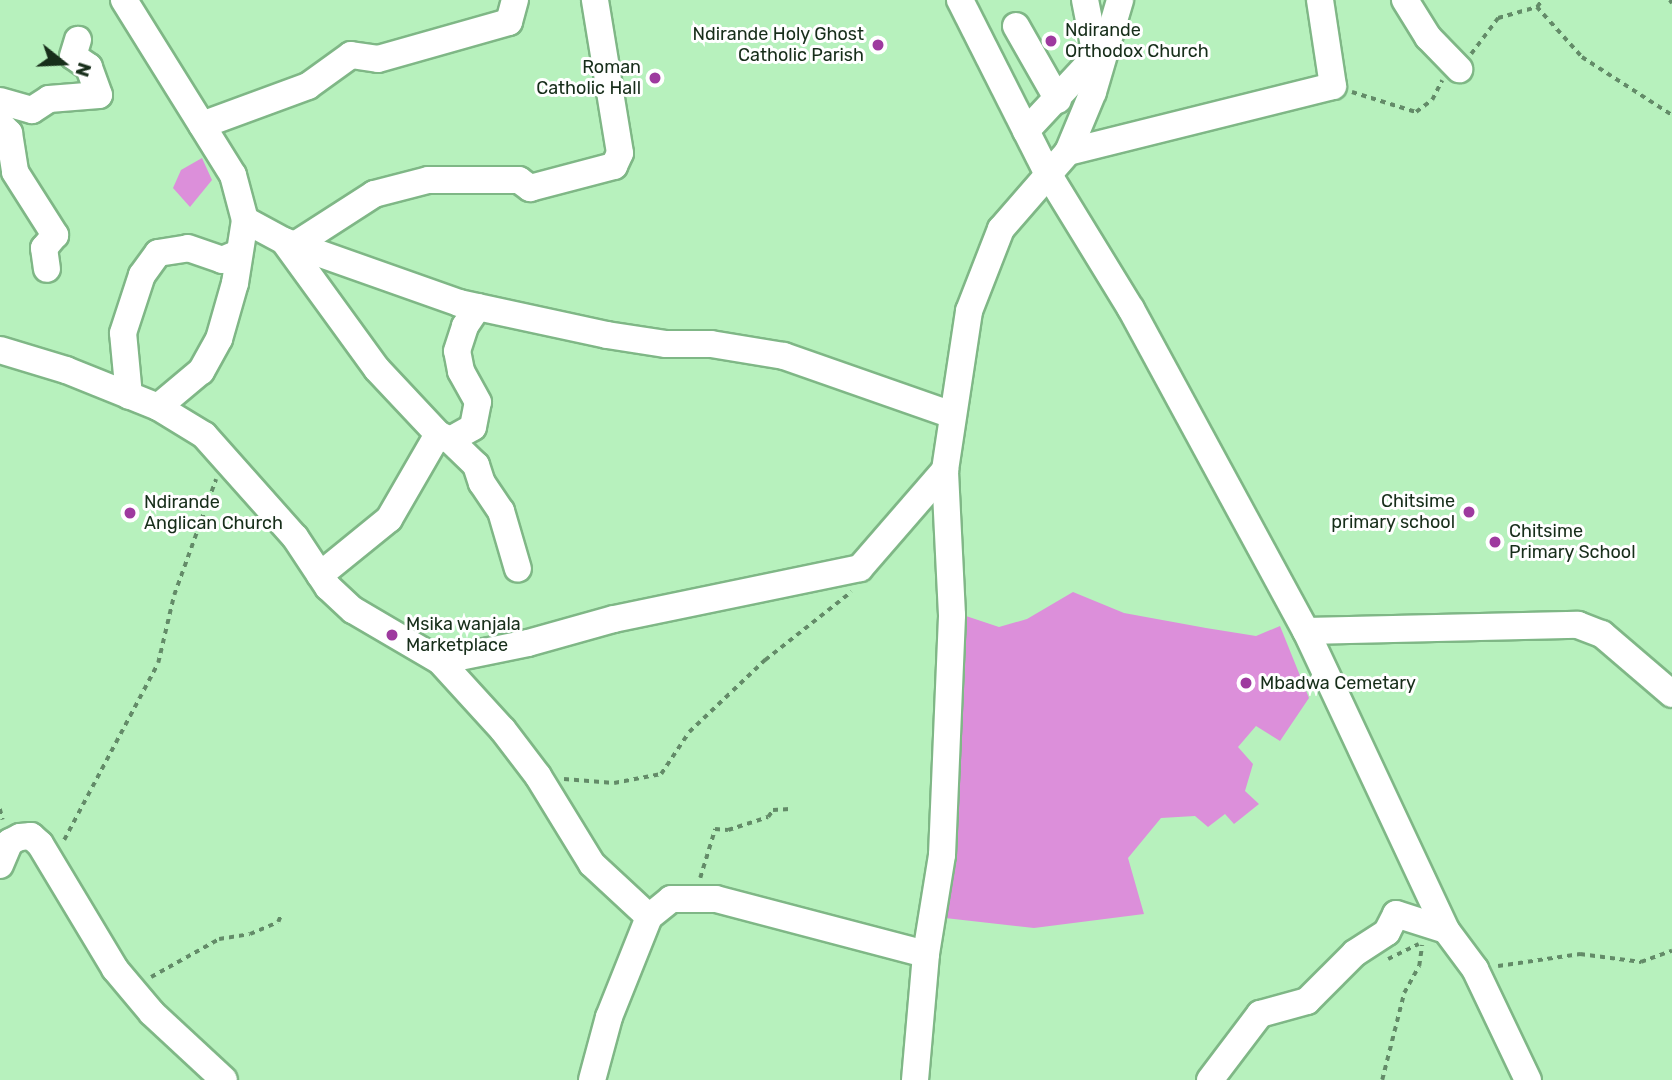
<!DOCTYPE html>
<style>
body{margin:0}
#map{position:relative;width:1672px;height:1080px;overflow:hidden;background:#b7f1bd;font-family:Rubik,sans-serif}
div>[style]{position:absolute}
.green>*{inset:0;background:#dc8fda}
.path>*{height:3.5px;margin-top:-1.75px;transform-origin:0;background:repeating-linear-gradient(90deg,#638b68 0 5px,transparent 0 10px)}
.roads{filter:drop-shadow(2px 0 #7fb786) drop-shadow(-2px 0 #7fb786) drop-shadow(0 2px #7fb786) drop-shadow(0 -2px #7fb786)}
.minor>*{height:26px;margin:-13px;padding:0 13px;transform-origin:13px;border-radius:13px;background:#fff}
.dots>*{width:19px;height:19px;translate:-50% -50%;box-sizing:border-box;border:4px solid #fff;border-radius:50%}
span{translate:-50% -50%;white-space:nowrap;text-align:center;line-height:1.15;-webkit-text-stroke:6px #fff;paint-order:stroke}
.poi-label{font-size:18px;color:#172e1a}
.left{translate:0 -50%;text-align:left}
.right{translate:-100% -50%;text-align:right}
.north{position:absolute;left:28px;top:28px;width:70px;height:70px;-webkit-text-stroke:5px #fff;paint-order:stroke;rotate:108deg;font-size:19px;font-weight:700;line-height:28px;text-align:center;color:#172e1a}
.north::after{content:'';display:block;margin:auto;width:24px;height:32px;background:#172e1a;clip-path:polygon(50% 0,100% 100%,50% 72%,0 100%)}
</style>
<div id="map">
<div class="green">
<div style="clip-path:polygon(202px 158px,212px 180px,190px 207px,173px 188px,181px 170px)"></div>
<div style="clip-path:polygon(1073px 592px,1124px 613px,1206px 628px,1256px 636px,1280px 626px,1309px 698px,1280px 741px,1256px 726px,1238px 747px,1253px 764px,1245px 791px,1259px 804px,1234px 824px,1225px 814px,1208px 827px,1195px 816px,1161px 818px,1128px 858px,1144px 914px,1034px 928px,945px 918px,960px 614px,999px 627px,1027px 619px)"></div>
</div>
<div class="path">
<div style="left:1670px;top:0;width:4px;rotate:56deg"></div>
<div style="left:1537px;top:7px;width:67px;rotate:48deg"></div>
<div style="left:1582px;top:57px;width:107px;rotate:32.8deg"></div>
<div style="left:1471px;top:54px;width:45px;rotate:-53.1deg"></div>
<div style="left:1498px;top:18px;width:41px;rotate:-15.8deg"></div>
<div style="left:1537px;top:7px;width:9px;rotate:-54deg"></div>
<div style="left:1352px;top:92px;width:67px;rotate:17.4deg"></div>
<div style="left:1416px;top:112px;width:20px;rotate:-37deg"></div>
<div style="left:1432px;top:100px;width:22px;rotate:-63deg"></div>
<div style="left:564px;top:779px;width:50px;rotate:4.6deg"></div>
<div style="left:614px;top:783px;width:48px;rotate:-10.8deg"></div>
<div style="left:661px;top:774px;width:50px;rotate:-56.3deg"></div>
<div style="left:689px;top:732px;width:105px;rotate:-43.5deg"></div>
<div style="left:765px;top:660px;width:110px;rotate:-38.3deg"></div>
<div style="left:0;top:809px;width:11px;rotate:75deg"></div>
<div style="left:64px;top:840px;width:200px;rotate:-62deg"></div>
<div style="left:158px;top:663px;width:70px;rotate:-76.8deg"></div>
<div style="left:174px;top:595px;width:123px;rotate:-70.1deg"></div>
<div style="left:700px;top:878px;width:51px;rotate:-73deg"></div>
<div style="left:715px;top:829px;width:13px;rotate:4deg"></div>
<div style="left:728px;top:830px;width:42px;rotate:-18deg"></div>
<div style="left:768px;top:817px;width:9px;rotate:-54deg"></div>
<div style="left:773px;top:810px;width:17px;rotate:-3deg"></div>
<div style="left:1388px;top:959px;width:34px;rotate:-26deg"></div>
<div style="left:1498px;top:966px;width:83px;rotate:-8.3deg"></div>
<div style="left:1580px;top:954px;width:62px;rotate:7.5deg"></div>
<div style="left:1641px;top:962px;width:33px;rotate:-20deg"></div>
<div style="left:151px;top:977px;width:78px;rotate:-29.2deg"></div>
<div style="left:219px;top:939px;width:31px;rotate:-9deg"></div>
<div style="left:250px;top:934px;width:30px;rotate:-23deg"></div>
<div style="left:278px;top:922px;width:8px;rotate:-67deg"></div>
<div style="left:1382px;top:1080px;width:90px;rotate:-75.8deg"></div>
<div style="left:1404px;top:993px;width:31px;rotate:-61deg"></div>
<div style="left:1419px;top:966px;width:21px;rotate:-82deg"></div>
</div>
<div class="roads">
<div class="minor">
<div style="left:124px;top:0;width:206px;rotate:58.1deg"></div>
<div style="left:233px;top:175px;width:47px;rotate:75.1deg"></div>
<div style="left:245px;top:220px;width:64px;rotate:99deg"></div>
<div style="left:235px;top:283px;width:58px;rotate:105.9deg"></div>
<div style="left:219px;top:339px;width:37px;rotate:119deg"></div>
<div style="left:201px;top:371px;width:56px;rotate:140.1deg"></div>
<div style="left:960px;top:0;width:193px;rotate:63.2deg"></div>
<div style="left:1047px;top:172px;width:161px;rotate:58.5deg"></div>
<div style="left:1131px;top:309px;width:366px;rotate:61.5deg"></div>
<div style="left:1306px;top:631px;width:330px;rotate:64.9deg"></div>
<div style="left:1446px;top:930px;width:49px;rotate:53.4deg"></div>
<div style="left:1475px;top:969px;width:123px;rotate:64.5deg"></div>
<div style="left:1405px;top:0;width:44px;rotate:58.1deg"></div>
<div style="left:1428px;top:37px;width:45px;rotate:45.9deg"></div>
<div style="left:1016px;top:26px;width:85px;rotate:60.4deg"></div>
<div style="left:0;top:101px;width:33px;rotate:16deg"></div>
<div style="left:32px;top:110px;width:20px;rotate:-33deg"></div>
<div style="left:49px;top:99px;width:50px;rotate:-4.6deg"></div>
<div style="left:99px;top:95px;width:30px;rotate:-110deg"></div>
<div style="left:89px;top:67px;width:19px;rotate:-145deg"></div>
<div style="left:73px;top:56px;width:17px;rotate:-73deg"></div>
<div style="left:0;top:124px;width:13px;rotate:45deg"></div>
<div style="left:9px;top:133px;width:39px;rotate:81deg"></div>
<div style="left:15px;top:172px;width:75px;rotate:57.6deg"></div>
<div style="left:55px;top:235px;width:17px;rotate:130deg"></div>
<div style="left:44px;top:248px;width:21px;rotate:82deg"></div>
<div style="left:202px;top:125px;width:113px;rotate:-20.2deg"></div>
<div style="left:308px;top:86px;width:53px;rotate:-35.8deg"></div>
<div style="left:351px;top:55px;width:27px;rotate:8deg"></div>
<div style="left:378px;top:59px;width:136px;rotate:-15.8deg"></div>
<div style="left:509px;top:22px;width:23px;rotate:-75deg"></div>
<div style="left:1026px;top:131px;width:103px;rotate:-47deg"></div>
<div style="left:1096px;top:56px;width:57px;rotate:-101.1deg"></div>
<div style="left:1068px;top:152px;width:273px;rotate:-14deg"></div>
<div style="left:1333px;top:86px;width:87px;rotate:-98.6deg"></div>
<div style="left:245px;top:220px;width:44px;rotate:28.3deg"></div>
<div style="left:284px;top:241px;width:186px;rotate:19.5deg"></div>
<div style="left:459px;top:303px;width:151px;rotate:12.2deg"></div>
<div style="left:607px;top:335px;width:60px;rotate:8.7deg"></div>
<div style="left:666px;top:344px;width:45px"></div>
<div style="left:711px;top:344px;width:74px;rotate:9.3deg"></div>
<div style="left:784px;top:356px;width:176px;rotate:19.3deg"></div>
<div style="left:284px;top:241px;width:158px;rotate:54deg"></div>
<div style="left:377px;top:369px;width:89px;rotate:46.8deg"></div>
<div style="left:438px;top:434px;width:13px;rotate:27deg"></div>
<div style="left:450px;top:440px;width:26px;rotate:-29deg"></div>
<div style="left:473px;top:427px;width:25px;rotate:-79deg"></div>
<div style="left:478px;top:402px;width:35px;rotate:-119deg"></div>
<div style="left:461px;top:371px;width:20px;rotate:-101deg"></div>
<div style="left:457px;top:351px;width:26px;rotate:-72deg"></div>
<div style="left:465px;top:326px;width:23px;rotate:-56deg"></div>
<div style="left:295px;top:245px;width:94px;rotate:-32.8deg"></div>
<div style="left:374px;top:194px;width:56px;rotate:-14.5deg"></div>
<div style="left:428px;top:180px;width:91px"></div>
<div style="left:519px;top:180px;width:14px;rotate:36deg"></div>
<div style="left:530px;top:188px;width:87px;rotate:-14.7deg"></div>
<div style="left:614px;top:166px;width:14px;rotate:-65deg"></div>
<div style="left:620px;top:153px;width:155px;rotate:-99.3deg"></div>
<div style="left:0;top:350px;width:69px;rotate:16.9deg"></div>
<div style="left:66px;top:370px;width:99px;rotate:21.9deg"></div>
<div style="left:158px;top:407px;width:54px;rotate:31.3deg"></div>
<div style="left:204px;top:435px;width:137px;rotate:48.3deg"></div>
<div style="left:295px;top:537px;width:60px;rotate:56.6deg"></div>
<div style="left:328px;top:587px;width:34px;rotate:43deg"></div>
<div style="left:353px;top:610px;width:101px;rotate:30.4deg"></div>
<div style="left:440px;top:661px;width:93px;rotate:47.6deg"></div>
<div style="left:503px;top:730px;width:58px;rotate:52.7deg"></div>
<div style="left:538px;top:776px;width:103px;rotate:58.5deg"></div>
<div style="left:592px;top:864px;width:78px;rotate:42.9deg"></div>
<div style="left:649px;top:917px;width:108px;rotate:111.8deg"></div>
<div style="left:609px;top:1017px;width:65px;rotate:105.1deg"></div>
<div style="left:129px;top:396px;width:63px;rotate:-95.4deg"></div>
<div style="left:123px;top:333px;width:61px;rotate:-71.9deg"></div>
<div style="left:142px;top:275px;width:27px;rotate:-54deg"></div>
<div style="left:158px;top:253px;width:30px;rotate:-9deg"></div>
<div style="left:188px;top:248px;width:36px;rotate:19deg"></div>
<div style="left:222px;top:260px;width:15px;rotate:-23deg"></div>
<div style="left:450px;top:440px;width:36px;rotate:44deg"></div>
<div style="left:476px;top:465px;width:19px;rotate:72deg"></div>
<div style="left:482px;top:483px;width:34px;rotate:56deg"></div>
<div style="left:501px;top:511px;width:60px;rotate:73.7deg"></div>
<div style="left:320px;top:575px;width:89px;rotate:-39.1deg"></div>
<div style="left:389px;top:519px;width:98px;rotate:-60deg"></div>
<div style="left:1306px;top:631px;width:272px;rotate:-1.3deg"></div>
<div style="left:1578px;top:625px;width:26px;rotate:21deg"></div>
<div style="left:1602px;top:634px;width:92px;rotate:40.6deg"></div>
<div style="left:440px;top:661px;width:90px;rotate:-11.6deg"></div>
<div style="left:528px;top:643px;width:89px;rotate:-15.6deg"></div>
<div style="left:614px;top:619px;width:251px;rotate:-11.7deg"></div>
<div style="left:860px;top:568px;width:130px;rotate:-49.1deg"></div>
<div style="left:0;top:865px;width:25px;rotate:-67deg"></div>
<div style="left:10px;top:842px;width:11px;rotate:-27deg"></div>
<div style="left:20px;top:837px;width:11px;rotate:-5deg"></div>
<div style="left:31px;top:836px;width:12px;rotate:42deg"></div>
<div style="left:40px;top:844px;width:146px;rotate:59deg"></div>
<div style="left:115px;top:969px;width:57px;rotate:49.9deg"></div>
<div style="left:152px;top:1013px;width:98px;rotate:42.9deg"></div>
<div style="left:649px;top:917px;width:28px;rotate:-39deg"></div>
<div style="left:671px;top:899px;width:45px"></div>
<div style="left:716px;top:899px;width:217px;rotate:14.7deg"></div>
<div style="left:915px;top:1080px;width:126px;rotate:-85deg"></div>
<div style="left:926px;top:954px;width:100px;rotate:-80.8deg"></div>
<div style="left:942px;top:855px;width:240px;rotate:-87.6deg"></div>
<div style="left:952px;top:615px;width:145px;rotate:-92.8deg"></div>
<div style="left:945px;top:470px;width:161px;rotate:-81.4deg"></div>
<div style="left:969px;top:311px;width:88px;rotate:-68.7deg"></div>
<div style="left:1001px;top:229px;width:102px;rotate:-49deg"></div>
<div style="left:1068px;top:152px;width:65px;rotate:-67.4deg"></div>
<div style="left:1093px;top:92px;width:96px;rotate:-73.6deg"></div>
<div style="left:1210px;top:1080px;width:83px;rotate:-52.9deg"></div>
<div style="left:1260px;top:1014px;width:49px;rotate:-15.5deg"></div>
<div style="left:1307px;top:1001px;width:68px;rotate:-45deg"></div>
<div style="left:1355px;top:953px;width:38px;rotate:-33deg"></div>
<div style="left:1387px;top:932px;width:20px;rotate:-63deg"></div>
<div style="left:1396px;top:914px;width:52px;rotate:17.7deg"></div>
</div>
</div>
<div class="dots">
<div style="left:1051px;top:41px;background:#9e3a9f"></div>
<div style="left:878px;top:45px;background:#9e3a9f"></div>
<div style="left:655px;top:78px;background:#9e3a9f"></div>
<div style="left:1469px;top:512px;background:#9e3a9f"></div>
<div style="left:130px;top:513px;background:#9e3a9f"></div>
<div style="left:1495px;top:542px;background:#9e3a9f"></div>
<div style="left:392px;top:635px;background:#9e3a9f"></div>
<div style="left:1246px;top:683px;background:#9e3a9f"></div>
</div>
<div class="poi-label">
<span class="left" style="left:1065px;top:41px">Ndirande<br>Orthodox Church</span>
<span class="right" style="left:864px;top:45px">Ndirande Holy Ghost<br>Catholic Parish</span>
<span class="right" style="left:641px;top:78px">Roman<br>Catholic Hall</span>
<span class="right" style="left:1455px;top:512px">Chitsime<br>primary school</span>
<span class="left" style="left:144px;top:513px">Ndirande<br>Anglican Church</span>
<span class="left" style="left:1509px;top:542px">Chitsime<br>Primary School</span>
<span class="left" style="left:406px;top:635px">Msika wanjala<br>Marketplace</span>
<span class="left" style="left:1260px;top:683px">Mbadwa Cemetary</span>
</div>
<div class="north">N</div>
</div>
